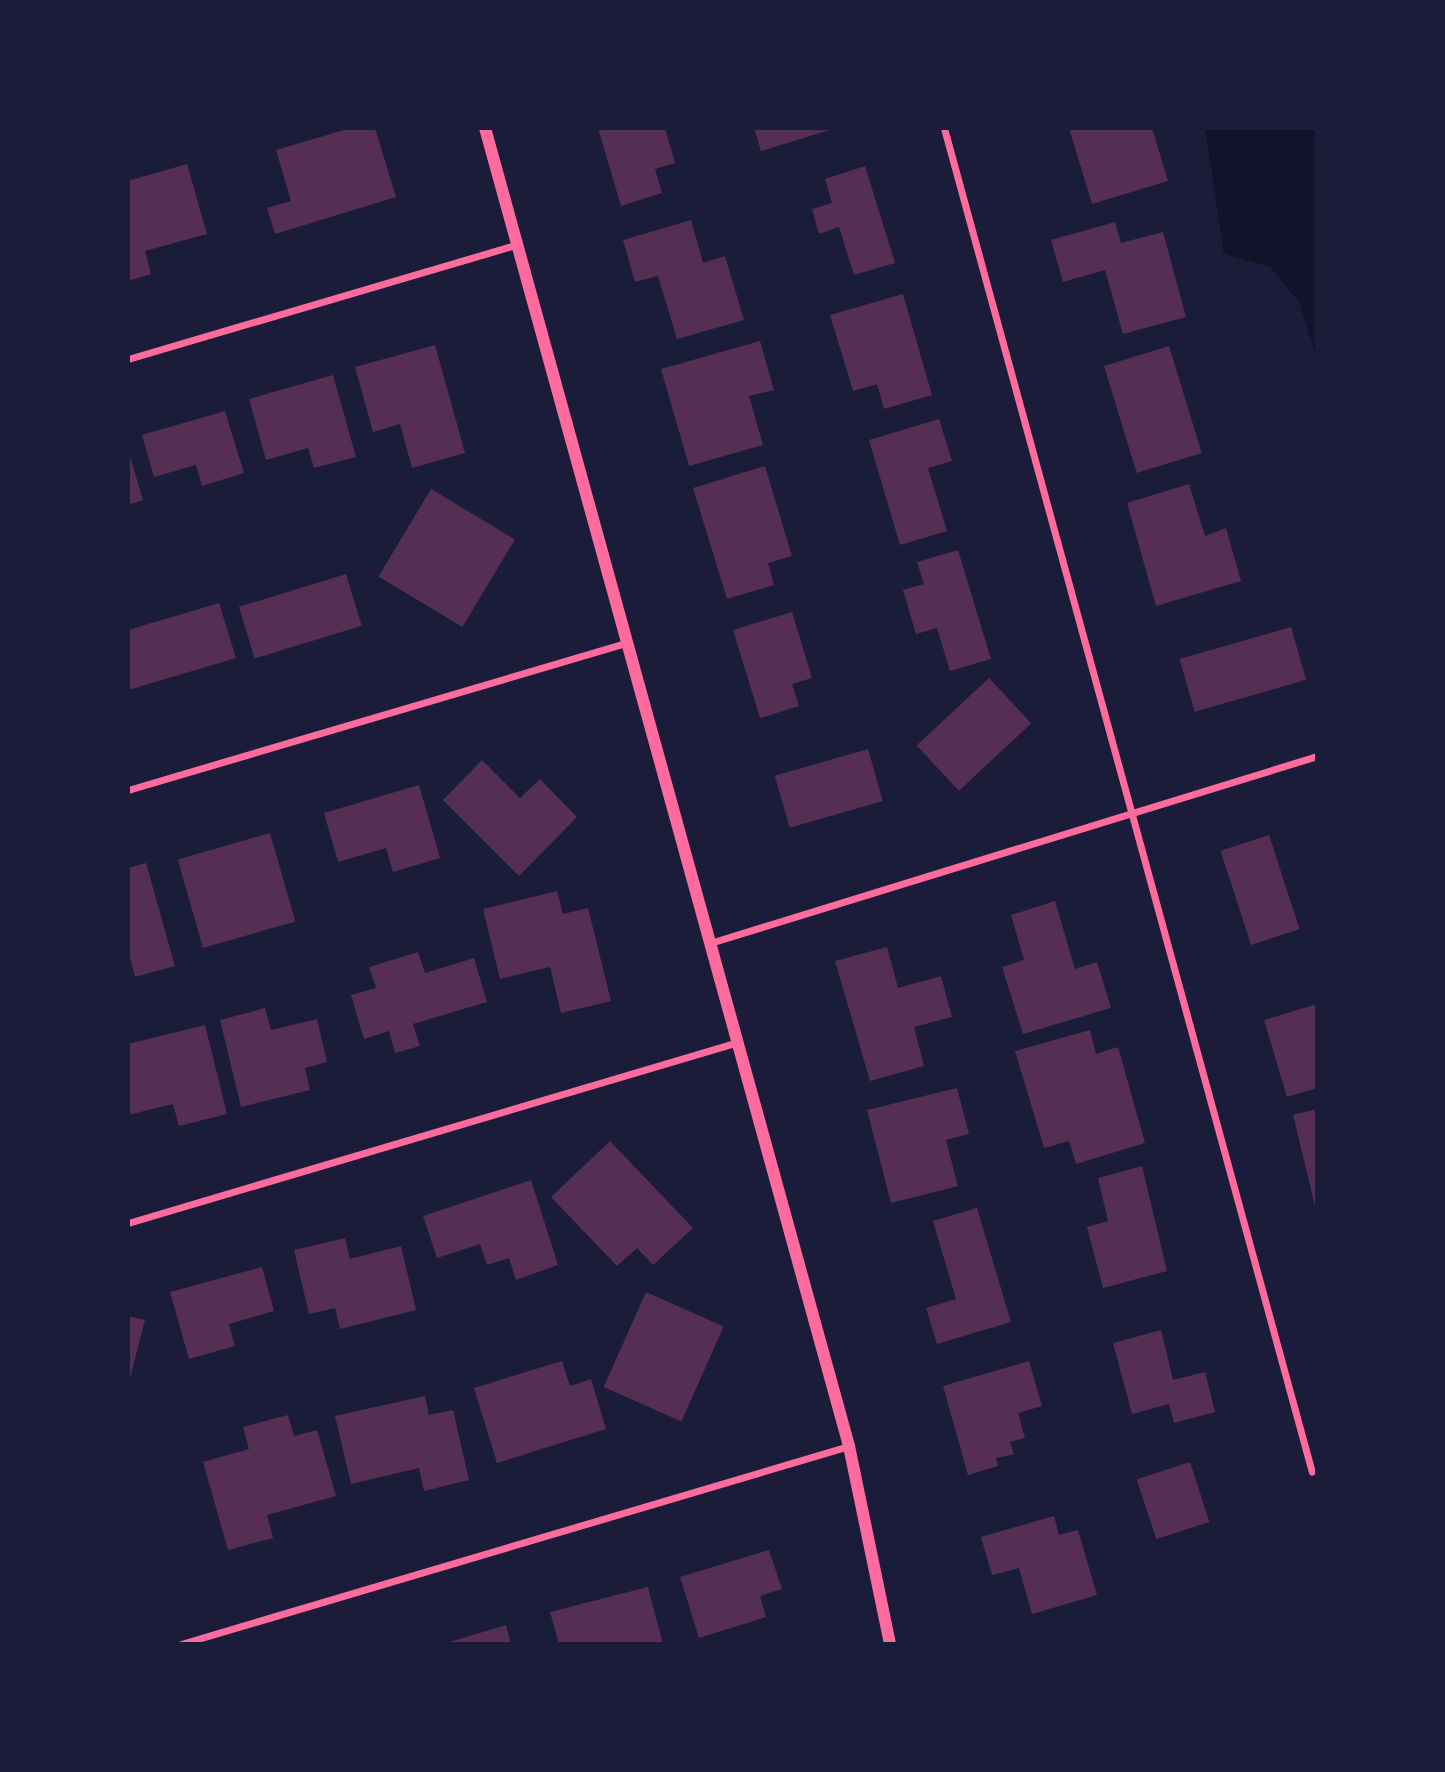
<!DOCTYPE html>
<style>
body{margin:0}
#map{position:relative;width:1445px;height:1772px;overflow:hidden;background:#1b1b3a;font-family:Lora,serif}
div>[style]{position:absolute}
.water>*{inset:0;background:#12122b}
.building>*{inset:0;background:#542f53;transform-origin:0 0}
.minor>*{height:7px;margin:-3.5px;padding:0 3.5px;transform-origin:3.5px;border-radius:3.5px;background:#ff6b9d}
.tertiary>*{height:12px;margin:-6px;padding:0 6px;transform-origin:6px;border-radius:6px;background:#ff6b9d}
span{translate:-50% -50%;white-space:nowrap;text-align:center;line-height:1.15;-webkit-text-stroke:5px #1b1b3a;paint-order:stroke}
.frame{position:absolute;inset:0;border:130px solid #1b1b3a;pointer-events:none}
</style>
<div id="map">
<div class="water">
<div style="clip-path:polygon(1205px 128px,1317px 128px,1317px 359px,1299px 302px,1269px 266px,1224px 254px)"></div>
</div>
<div class="building">
<div style="clip-path:polygon(351px 128px,375px 128px,396px 197px,275px 234px,267px 208px,291px 201px,276px 150px)"></div>
<div style="clip-path:polygon(598px 128px,665px 128px,675px 163px,655px 169px,662px 193px,621px 206px)"></div>
<div style="clip-path:polygon(754px 128px,836px 128px,761px 151px)"></div>
<div style="clip-path:polygon(1069px 128px,1152px 128px,1168px 181px,1092px 204px)"></div>
<div style="clip-path:polygon(187px 164px,207px 234px,145px 251px,151px 274px,128px 281px,128px 181px)"></div>
<div style="clip-path:polygon(865px 166px,895px 263px,854px 275px,839px 227px,819px 234px,812px 209px,832px 203px,825px 179px)"></div>
<div style="clip-path:polygon(691px 220px,703px 263px,725px 256px,744px 320px,677px 339px,658px 276px,635px 282px,623px 240px)"></div>
<div style="clip-path:polygon(1115px 222px,1121px 243px,1163px 232px,1186px 317px,1123px 334px,1105px 270px,1063px 282px,1051px 240px)"></div>
<div style="clip-path:polygon(903px 294px,932px 395px,884px 409px,877px 384px,853px 391px,830px 315px)"></div>
<div style="clip-path:polygon(760px 341px,774px 390px,749px 396px,763px 445px,689px 466px,661px 369px)"></div>
<div style="clip-path:polygon(435px 345px,465px 453px,412px 468px,400px 424px,373px 432px,355px 367px)"></div>
<div style="left:1169px;top:346px;width:112px;height:68px;rotate:73deg"></div>
<div style="clip-path:polygon(333px 375px,356px 457px,314px 468px,308px 448px,266px 460px,249px 399px)"></div>
<div style="clip-path:polygon(225px 411px,244px 473px,202px 486px,196px 465px,154px 477px,142px 435px)"></div>
<div style="clip-path:polygon(939px 419px,952px 461px,928px 468px,947px 531px,900px 545px,869px 440px)"></div>
<div style="clip-path:polygon(128px 450px,143px 500px,128px 505px)"></div>
<div style="clip-path:polygon(765px 466px,792px 556px,768px 563px,774px 585px,727px 599px,693px 488px)"></div>
<div style="clip-path:polygon(1189px 484px,1205px 536px,1226px 528px,1241px 581px,1156px 606px,1127px 503px)"></div>
<div style="left:431px;top:489px;width:98px;height:102px;rotate:31deg"></div>
<div style="clip-path:polygon(958px 550px,991px 659px,950px 671px,937px 628px,916px 634px,903px 590px,924px 584px,917px 562px)"></div>
<div style="left:346px;top:574px;width:54px;height:112px;rotate:73deg"></div>
<div style="clip-path:polygon(219px 603px,236px 658px,128px 690px,128px 630px)"></div>
<div style="clip-path:polygon(792px 612px,812px 678px,792px 684px,799px 706px,760px 718px,733px 630px)"></div>
<div style="left:1291px;top:627px;width:55px;height:116px;rotate:74deg"></div>
<div style="left:989px;top:678px;width:62px;height:99px;rotate:47deg"></div>
<div style="left:868px;top:749px;width:54px;height:97px;rotate:74deg"></div>
<div style="clip-path:polygon(482px 760px,520px 798px,540px 779px,577px 817px,519px 876px,443px 800px)"></div>
<div style="clip-path:polygon(419px 785px,440px 858px,393px 872px,386px 848px,338px 862px,324px 813px)"></div>
<div style="left:270px;top:833px;width:92px;height:96px;rotate:74deg"></div>
<div style="left:1269px;top:835px;width:99px;height:51px;rotate:72deg"></div>
<div style="clip-path:polygon(146px 863px,175px 966px,135px 977px,128px 951px,128px 868px)"></div>
<div style="clip-path:polygon(557px 891px,563px 914px,588px 908px,611px 1001px,561px 1013px,550px 967px,500px 979px,483px 909px)"></div>
<div style="clip-path:polygon(1055px 901px,1075px 969px,1097px 962px,1111px 1008px,1023px 1034px,1002px 967px,1024px 960px,1011px 915px)"></div>
<div style="clip-path:polygon(887px 947px,898px 988px,941px 976px,952px 1017px,914px 1027px,924px 1066px,870px 1081px,835px 961px)"></div>
<div style="clip-path:polygon(418px 952px,425px 973px,474px 958px,487px 1002px,413px 1024px,420px 1046px,395px 1053px,389px 1031px,364px 1039px,351px 995px,376px 988px,369px 967px)"></div>
<div style="clip-path:polygon(1317px 1004px,1317px 1088px,1287px 1097px,1264px 1020px)"></div>
<div style="clip-path:polygon(265px 1008px,271px 1030px,317px 1019px,327px 1062px,305px 1068px,310px 1090px,241px 1107px,220px 1020px)"></div>
<div style="clip-path:polygon(205px 1025px,227px 1114px,179px 1126px,173px 1104px,128px 1115px,128px 1044px)"></div>
<div style="clip-path:polygon(1090px 1030px,1096px 1054px,1118px 1047px,1145px 1143px,1076px 1164px,1069px 1141px,1044px 1148px,1015px 1051px)"></div>
<div style="clip-path:polygon(957px 1088px,969px 1134px,946px 1140px,958px 1186px,891px 1203px,867px 1110px)"></div>
<div style="clip-path:polygon(1317px 1109px,1317px 1210px,1316px 1210px,1293px 1115px)"></div>
<div style="clip-path:polygon(610px 1141px,693px 1228px,653px 1265px,637px 1248px,617px 1266px,551px 1197px)"></div>
<div style="clip-path:polygon(1142px 1166px,1167px 1271px,1103px 1288px,1087px 1227px,1108px 1221px,1098px 1178px)"></div>
<div style="clip-path:polygon(531px 1180px,558px 1265px,516px 1280px,509px 1258px,487px 1265px,480px 1244px,437px 1258px,423px 1216px)"></div>
<div style="clip-path:polygon(977px 1208px,1011px 1322px,937px 1344px,926px 1308px,956px 1299px,933px 1221px)"></div>
<div style="clip-path:polygon(345px 1238px,350px 1259px,401px 1246px,416px 1310px,340px 1329px,335px 1308px,309px 1314px,294px 1250px)"></div>
<div style="clip-path:polygon(262px 1267px,274px 1311px,229px 1324px,235px 1346px,189px 1359px,170px 1292px)"></div>
<div style="left:646px;top:1292px;width:85px;height:104px;rotate:24deg"></div>
<div style="clip-path:polygon(128px 1316px,145px 1320px,129px 1382px,128px 1382px)"></div>
<div style="clip-path:polygon(1161px 1330px,1173px 1380px,1205px 1372px,1215px 1412px,1174px 1423px,1169px 1404px,1132px 1414px,1113px 1343px)"></div>
<div style="clip-path:polygon(562px 1361px,570px 1386px,591px 1379px,606px 1429px,497px 1463px,474px 1388px)"></div>
<div style="clip-path:polygon(1029px 1361px,1042px 1406px,1018px 1413px,1025px 1438px,1010px 1442px,1014px 1454px,996px 1458px,998px 1466px,968px 1475px,943px 1386px)"></div>
<div style="clip-path:polygon(425px 1396px,429px 1415px,453px 1410px,469px 1480px,424px 1491px,419px 1468px,351px 1484px,335px 1416px)"></div>
<div style="clip-path:polygon(288px 1415px,294px 1436px,317px 1430px,336px 1496px,267px 1515px,273px 1538px,228px 1550px,203px 1462px,249px 1449px,243px 1427px)"></div>
<div style="left:1190px;top:1462px;width:63px;height:56px;rotate:72deg"></div>
<div style="clip-path:polygon(1054px 1516px,1059px 1535px,1078px 1530px,1097px 1595px,1032px 1614px,1019px 1568px,992px 1575px,981px 1537px)"></div>
<div style="clip-path:polygon(769px 1550px,782px 1589px,760px 1596px,766px 1617px,699px 1638px,680px 1577px)"></div>
<div style="clip-path:polygon(648px 1587px,663px 1644px,559px 1644px,550px 1612px)"></div>
<div style="clip-path:polygon(506px 1625px,511px 1644px,443px 1644px)"></div>
</div>
<div class="minor">
<div style="left:944px;top:128px;width:1393px;rotate:74.69deg"></div>
<div style="left:128px;top:359px;width:407px;rotate:-16.4deg"></div>
<div style="left:128px;top:790px;width:522px;rotate:-16.46deg"></div>
<div style="left:710px;top:943px;width:635px;rotate:-17.12deg"></div>
<div style="left:128px;top:1223px;width:636px;rotate:-16.53deg"></div>
<div style="left:181px;top:1644px;width:697px;rotate:-16.51deg"></div>
</div>
<div class="tertiary">
<div style="left:485px;top:128px;width:1367px;rotate:74.56deg"></div>
<div style="left:849px;top:1446px;width:202px;rotate:78.3deg"></div>
</div>
<div class="frame"></div>
</div>
